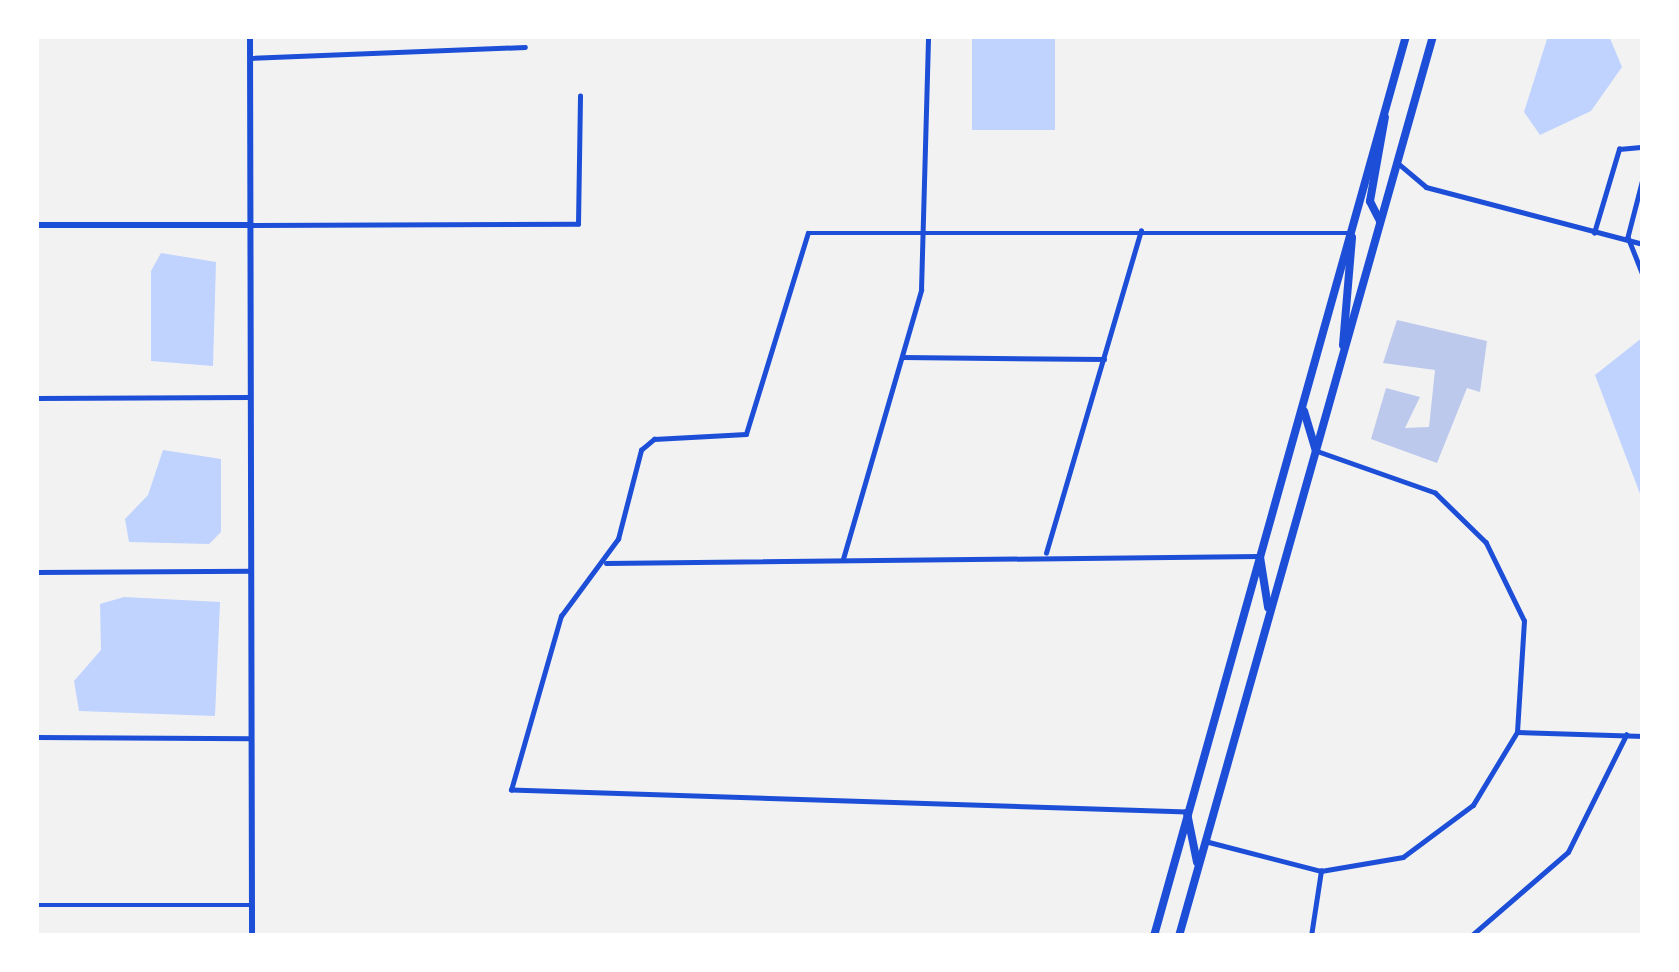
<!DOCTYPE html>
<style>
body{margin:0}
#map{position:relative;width:1679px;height:972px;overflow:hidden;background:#f2f2f2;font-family:Jost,sans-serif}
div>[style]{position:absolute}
.water>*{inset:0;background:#bfd3fe;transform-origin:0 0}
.building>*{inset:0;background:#bdc9ec}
.minor>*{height:4.5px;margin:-2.25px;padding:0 2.25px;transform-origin:2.25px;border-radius:2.25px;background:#1d4ed8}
.tertiary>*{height:6px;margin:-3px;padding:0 3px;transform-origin:3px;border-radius:3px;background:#1d4ed8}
.primary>*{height:8px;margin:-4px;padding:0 4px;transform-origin:4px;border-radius:4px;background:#1d4ed8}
span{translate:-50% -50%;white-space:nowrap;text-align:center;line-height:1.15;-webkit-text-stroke:9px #fff;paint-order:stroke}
.frame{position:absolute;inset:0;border:39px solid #fff;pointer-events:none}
</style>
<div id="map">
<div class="water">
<div style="left:972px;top:36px;width:83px;height:94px"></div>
<div style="clip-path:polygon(1548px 36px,1609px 36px,1622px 67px,1591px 111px,1540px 135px,1524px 112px)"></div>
<div style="clip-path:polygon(161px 253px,216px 262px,213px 366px,151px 361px,151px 271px)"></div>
<div style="clip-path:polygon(1643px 337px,1643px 499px,1642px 499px,1595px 375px)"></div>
<div style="clip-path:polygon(163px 450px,221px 459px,221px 532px,209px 544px,129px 542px,125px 519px,148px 495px)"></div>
<div style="clip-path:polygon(124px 597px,220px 602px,215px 716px,79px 711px,74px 681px,101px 650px,100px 604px)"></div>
</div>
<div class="building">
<div style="clip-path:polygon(1397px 320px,1487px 341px,1480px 392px,1467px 388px,1437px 463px,1371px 439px,1386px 388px,1420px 397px,1405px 428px,1429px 427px,1435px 370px,1383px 363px)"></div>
</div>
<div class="minor">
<div style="left:250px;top:58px;width:275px;rotate:-2.3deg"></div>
<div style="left:1399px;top:164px;width:35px;rotate:40deg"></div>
<div style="left:1426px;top:187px;width:224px;rotate:14.7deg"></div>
<div style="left:1643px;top:179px;width:60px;rotate:104.5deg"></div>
<div style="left:1628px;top:237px;width:41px;rotate:68.5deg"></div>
<div style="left:250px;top:225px;width:328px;rotate:-0.2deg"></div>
<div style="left:578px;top:224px;width:128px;rotate:-89.1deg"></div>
<div style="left:1594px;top:233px;width:88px;rotate:-73.4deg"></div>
<div style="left:1619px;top:149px;width:24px;rotate:-5deg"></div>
<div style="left:902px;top:357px;width:202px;rotate:0.6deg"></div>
<div style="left:36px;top:398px;width:214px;rotate:-0.3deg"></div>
<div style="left:1046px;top:553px;width:336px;rotate:-73.6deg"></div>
<div style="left:843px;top:559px;width:280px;rotate:-73.8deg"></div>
<div style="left:921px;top:290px;width:254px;rotate:-88.4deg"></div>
<div style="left:606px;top:563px;width:653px;rotate:-0.61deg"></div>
<div style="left:36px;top:572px;width:215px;rotate:-0.3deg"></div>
<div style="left:1517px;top:732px;width:126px;rotate:1.8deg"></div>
<div style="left:36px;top:737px;width:215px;rotate:0.3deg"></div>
<div style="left:1187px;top:812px;width:676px;rotate:-178.14deg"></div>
<div style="left:511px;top:790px;width:181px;rotate:-74deg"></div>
<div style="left:561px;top:616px;width:96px;rotate:-53.5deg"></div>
<div style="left:618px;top:539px;width:92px;rotate:-75.5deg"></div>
<div style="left:641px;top:450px;width:17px;rotate:-40deg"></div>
<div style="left:654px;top:439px;width:92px;rotate:-3.1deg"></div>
<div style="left:746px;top:434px;width:210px;rotate:-72.9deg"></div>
<div style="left:808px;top:233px;width:543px"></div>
<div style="left:1205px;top:841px;width:120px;rotate:14.5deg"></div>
<div style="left:1321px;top:871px;width:83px;rotate:-9.7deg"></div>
<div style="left:1403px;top:857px;width:87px;rotate:-36.6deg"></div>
<div style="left:1473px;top:805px;width:85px;rotate:-58.9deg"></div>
<div style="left:1517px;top:732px;width:111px;rotate:-86.4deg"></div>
<div style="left:1524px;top:621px;width:87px;rotate:-116deg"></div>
<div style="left:1486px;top:543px;width:71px;rotate:-135.6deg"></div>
<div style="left:1435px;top:493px;width:126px;rotate:-160.6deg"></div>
<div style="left:36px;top:905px;width:216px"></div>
<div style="left:1311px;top:936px;width:66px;rotate:-81.3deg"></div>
<div style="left:1471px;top:936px;width:128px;rotate:-40.9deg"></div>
<div style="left:1568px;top:852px;width:131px;rotate:-63.6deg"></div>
</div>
<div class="tertiary">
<div style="left:250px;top:36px;width:900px;rotate:89.87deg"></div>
<div style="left:36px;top:225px;width:212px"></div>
</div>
<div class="primary">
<div style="left:1380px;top:221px;width:22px;rotate:-117deg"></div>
<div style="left:1370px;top:201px;width:85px;rotate:-79.9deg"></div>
<div style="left:1343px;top:345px;width:108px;rotate:-85.2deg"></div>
<div style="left:1304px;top:411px;width:42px;rotate:73.3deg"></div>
<div style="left:1260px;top:557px;width:51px;rotate:80.9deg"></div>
<div style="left:1187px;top:813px;width:50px;rotate:78.5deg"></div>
<div style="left:1154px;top:936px;width:935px;rotate:-74.36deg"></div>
<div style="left:1179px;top:936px;width:935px;rotate:-74.24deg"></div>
</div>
<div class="frame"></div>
</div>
